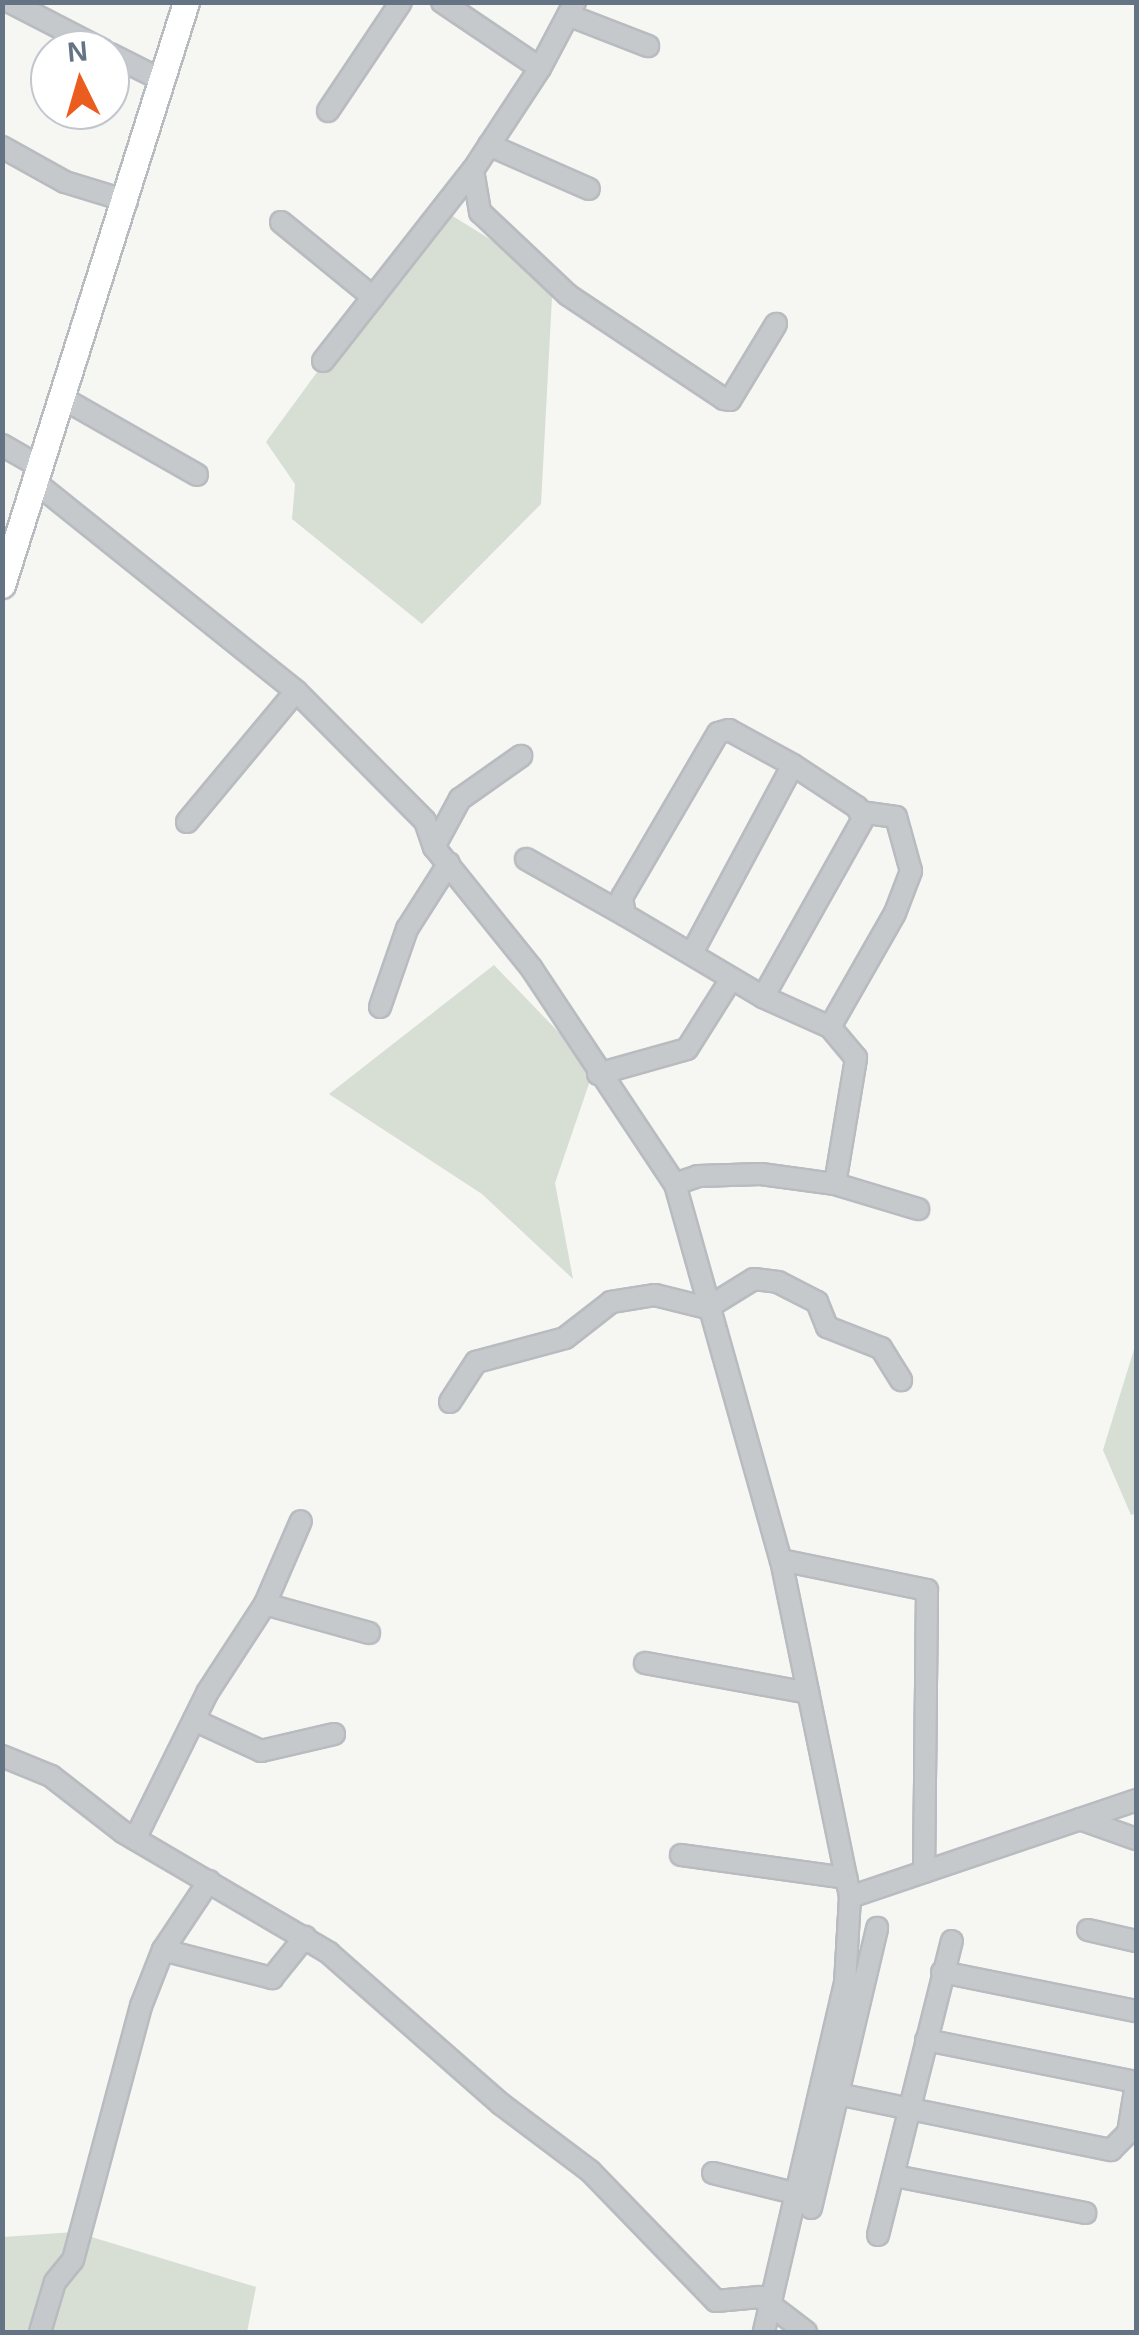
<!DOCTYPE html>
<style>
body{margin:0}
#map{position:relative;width:1139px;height:2335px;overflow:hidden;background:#f6f6f2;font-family:Arial,sans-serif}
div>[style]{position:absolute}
.green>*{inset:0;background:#d7ded3}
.roads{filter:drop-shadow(2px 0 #b8bcc0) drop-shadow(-2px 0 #b8bcc0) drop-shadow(0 2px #b8bcc0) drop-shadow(0 -2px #b8bcc0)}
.minor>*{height:20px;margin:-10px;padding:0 10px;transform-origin:10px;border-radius:10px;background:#c6c9cc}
.major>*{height:25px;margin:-12.5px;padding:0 12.5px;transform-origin:12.5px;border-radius:12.5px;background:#fff}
span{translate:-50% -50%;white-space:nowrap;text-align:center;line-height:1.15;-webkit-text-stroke:10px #fff;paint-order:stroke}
.frame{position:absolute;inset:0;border:5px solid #647485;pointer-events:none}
.north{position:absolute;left:30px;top:30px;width:100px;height:100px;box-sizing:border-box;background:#fff;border:2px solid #c1c7ce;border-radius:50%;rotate:355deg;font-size:28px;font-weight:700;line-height:40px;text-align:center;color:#647485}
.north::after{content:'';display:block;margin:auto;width:35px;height:45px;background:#eb5d1e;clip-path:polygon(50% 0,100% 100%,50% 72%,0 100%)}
</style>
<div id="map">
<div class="green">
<div style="clip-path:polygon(438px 207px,553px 278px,541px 504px,422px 624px,292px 519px,295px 484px,266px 442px)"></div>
<div style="clip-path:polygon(494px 965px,594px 1069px,555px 1183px,573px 1279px,482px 1194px,329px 1094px)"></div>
<div style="clip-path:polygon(1136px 1343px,1136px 1513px,1131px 1515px,1103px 1450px)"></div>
<div style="clip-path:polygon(75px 2232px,256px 2287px,247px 2332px,3px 2332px,3px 2237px)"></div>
</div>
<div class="roads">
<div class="minor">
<div style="left:10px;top:2px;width:105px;rotate:27.3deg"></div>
<div style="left:442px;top:2px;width:118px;rotate:34deg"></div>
<div style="left:540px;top:68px;width:75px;rotate:-62.1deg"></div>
<div style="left:568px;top:15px;width:86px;rotate:21.2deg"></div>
<div style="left:110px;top:54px;width:60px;rotate:26.6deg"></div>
<div style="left:540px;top:68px;width:122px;rotate:123.3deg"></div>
<div style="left:473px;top:170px;width:43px;rotate:80.5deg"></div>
<div style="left:480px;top:212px;width:121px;rotate:43.3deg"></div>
<div style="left:568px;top:295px;width:187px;rotate:33.7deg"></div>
<div style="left:724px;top:399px;width:6px;rotate:9deg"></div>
<div style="left:730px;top:400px;width:89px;rotate:-58.8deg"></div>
<div style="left:328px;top:111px;width:131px;rotate:-56.2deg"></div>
<div style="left:489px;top:145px;width:109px;rotate:23.7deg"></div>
<div style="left:2px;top:147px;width:72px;rotate:29.1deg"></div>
<div style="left:65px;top:182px;width:65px;rotate:17deg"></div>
<div style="left:281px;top:222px;width:119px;rotate:39.2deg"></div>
<div style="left:323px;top:361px;width:243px;rotate:-51.9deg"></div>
<div style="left:64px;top:399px;width:153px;rotate:29.7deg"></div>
<div style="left:2px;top:445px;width:46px;rotate:29.9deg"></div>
<div style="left:35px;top:482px;width:334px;rotate:38.7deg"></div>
<div style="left:296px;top:691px;width:183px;rotate:45.2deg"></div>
<div style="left:425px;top:821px;width:28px;rotate:71deg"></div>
<div style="left:434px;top:847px;width:156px;rotate:51.2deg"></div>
<div style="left:532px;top:969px;width:258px;rotate:56.4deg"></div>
<div style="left:675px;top:1184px;width:391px;rotate:74.3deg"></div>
<div style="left:781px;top:1560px;width:344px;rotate:78.4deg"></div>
<div style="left:850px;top:1897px;width:86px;rotate:93.3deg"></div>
<div style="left:845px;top:1983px;width:358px;rotate:103.1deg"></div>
<div style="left:793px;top:765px;width:73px;rotate:-151.3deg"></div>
<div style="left:729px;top:730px;width:11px;rotate:165deg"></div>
<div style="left:718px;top:733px;width:190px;rotate:120.3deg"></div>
<div style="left:622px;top:897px;width:18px;rotate:81deg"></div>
<div style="left:625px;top:915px;width:161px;rotate:30.7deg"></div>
<div style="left:763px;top:997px;width:73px;rotate:24.1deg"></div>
<div style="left:830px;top:1027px;width:131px;rotate:-60.3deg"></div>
<div style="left:895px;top:913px;width:45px;rotate:-69.1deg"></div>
<div style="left:911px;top:871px;width:56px;rotate:-105.5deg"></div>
<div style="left:896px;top:817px;width:34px;rotate:-172deg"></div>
<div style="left:187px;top:822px;width:170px;rotate:-50.2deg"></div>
<div style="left:434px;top:847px;width:55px;rotate:-61.6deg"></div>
<div style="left:460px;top:799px;width:75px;rotate:-35.2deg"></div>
<div style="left:526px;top:859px;width:114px;rotate:29.5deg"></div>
<div style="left:692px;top:953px;width:213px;rotate:-61.8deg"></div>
<div style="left:793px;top:765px;width:77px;rotate:33.3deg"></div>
<div style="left:857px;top:807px;width:13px;rotate:63deg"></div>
<div style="left:863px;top:819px;width:204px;rotate:119.3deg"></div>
<div style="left:380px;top:1007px;width:83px;rotate:-70.9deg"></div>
<div style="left:407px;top:929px;width:78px;rotate:-57.5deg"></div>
<div style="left:598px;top:1074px;width:92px;rotate:-15.7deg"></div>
<div style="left:687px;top:1049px;width:83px;rotate:-57.8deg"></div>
<div style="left:675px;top:1184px;width:24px;rotate:-19deg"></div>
<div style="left:698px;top:1176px;width:63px;rotate:-1.8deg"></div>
<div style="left:761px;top:1174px;width:75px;rotate:7.7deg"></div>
<div style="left:835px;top:1184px;width:128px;rotate:-80.5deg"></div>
<div style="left:856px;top:1058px;width:40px;rotate:-130deg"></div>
<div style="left:835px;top:1184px;width:87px;rotate:16.8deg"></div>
<div style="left:450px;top:1402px;width:48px;rotate:-57deg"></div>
<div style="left:476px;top:1362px;width:92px;rotate:-15.1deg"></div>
<div style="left:565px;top:1338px;width:58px;rotate:-38deg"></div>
<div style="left:611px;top:1302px;width:45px;rotate:-9deg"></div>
<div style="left:655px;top:1295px;width:54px;rotate:14deg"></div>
<div style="left:707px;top:1308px;width:55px;rotate:-31.7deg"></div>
<div style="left:754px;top:1279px;width:24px;rotate:7deg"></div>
<div style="left:778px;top:1282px;width:44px;rotate:27.1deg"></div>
<div style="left:817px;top:1302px;width:27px;rotate:68deg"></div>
<div style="left:827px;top:1327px;width:58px;rotate:21.3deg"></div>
<div style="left:881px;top:1348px;width:38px;rotate:58deg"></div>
<div style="left:781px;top:1560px;width:149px;rotate:11.6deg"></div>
<div style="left:927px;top:1590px;width:282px;rotate:90.6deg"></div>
<div style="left:265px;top:1604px;width:108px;rotate:15.6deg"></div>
<div style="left:645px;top:1663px;width:166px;rotate:10.4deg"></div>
<div style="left:194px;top:1720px;width:74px;rotate:24.8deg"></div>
<div style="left:261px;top:1751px;width:75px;rotate:-13.1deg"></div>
<div style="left:2px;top:1756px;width:53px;rotate:22.2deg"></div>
<div style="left:51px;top:1776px;width:91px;rotate:37.9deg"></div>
<div style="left:123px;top:1832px;width:239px;rotate:30.4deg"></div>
<div style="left:329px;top:1953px;width:229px;rotate:41.3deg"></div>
<div style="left:501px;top:2104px;width:111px;rotate:37deg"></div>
<div style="left:590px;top:2171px;width:181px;rotate:45.9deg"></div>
<div style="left:716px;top:2301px;width:44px;rotate:-5.2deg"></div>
<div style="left:760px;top:2297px;width:58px;rotate:37.3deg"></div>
<div style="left:1080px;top:1819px;width:59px;rotate:19.7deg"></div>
<div style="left:135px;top:1839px;width:163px;rotate:-63.7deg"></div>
<div style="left:207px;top:1693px;width:106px;rotate:-56.9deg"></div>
<div style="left:265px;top:1604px;width:90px;rotate:-66.6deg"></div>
<div style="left:681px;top:1855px;width:167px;rotate:7.9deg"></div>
<div style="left:850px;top:1897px;width:302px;rotate:-18.7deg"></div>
<div style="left:1088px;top:1930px;width:49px;rotate:12.9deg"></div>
<div style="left:163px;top:1950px;width:113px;rotate:14.4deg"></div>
<div style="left:272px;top:1978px;width:53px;rotate:-51.2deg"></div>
<div style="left:942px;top:1972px;width:198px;rotate:11.4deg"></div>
<div style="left:926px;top:2040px;width:214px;rotate:11.3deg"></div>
<div style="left:823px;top:2091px;width:294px;rotate:11.6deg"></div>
<div style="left:1111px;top:2150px;width:24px;rotate:-45deg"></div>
<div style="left:1128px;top:2133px;width:50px;rotate:-80.7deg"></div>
<div style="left:713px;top:2173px;width:88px;rotate:13.9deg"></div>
<div style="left:895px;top:2176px;width:194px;rotate:11deg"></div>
<div style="left:811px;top:2208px;width:288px;rotate:-76.7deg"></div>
<div style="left:878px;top:2235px;width:303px;rotate:-75.9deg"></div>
<div style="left:40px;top:2332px;width:52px;rotate:-73.3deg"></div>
<div style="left:55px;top:2282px;width:28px;rotate:-51deg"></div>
<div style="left:73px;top:2260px;width:263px;rotate:-75deg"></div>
<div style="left:141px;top:2006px;width:60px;rotate:-68.6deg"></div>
<div style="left:163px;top:1950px;width:83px;rotate:-56.3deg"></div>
</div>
<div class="major">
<div style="left:2px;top:585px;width:611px;rotate:-72.48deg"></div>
</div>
</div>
<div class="frame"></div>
<div class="north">N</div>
</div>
